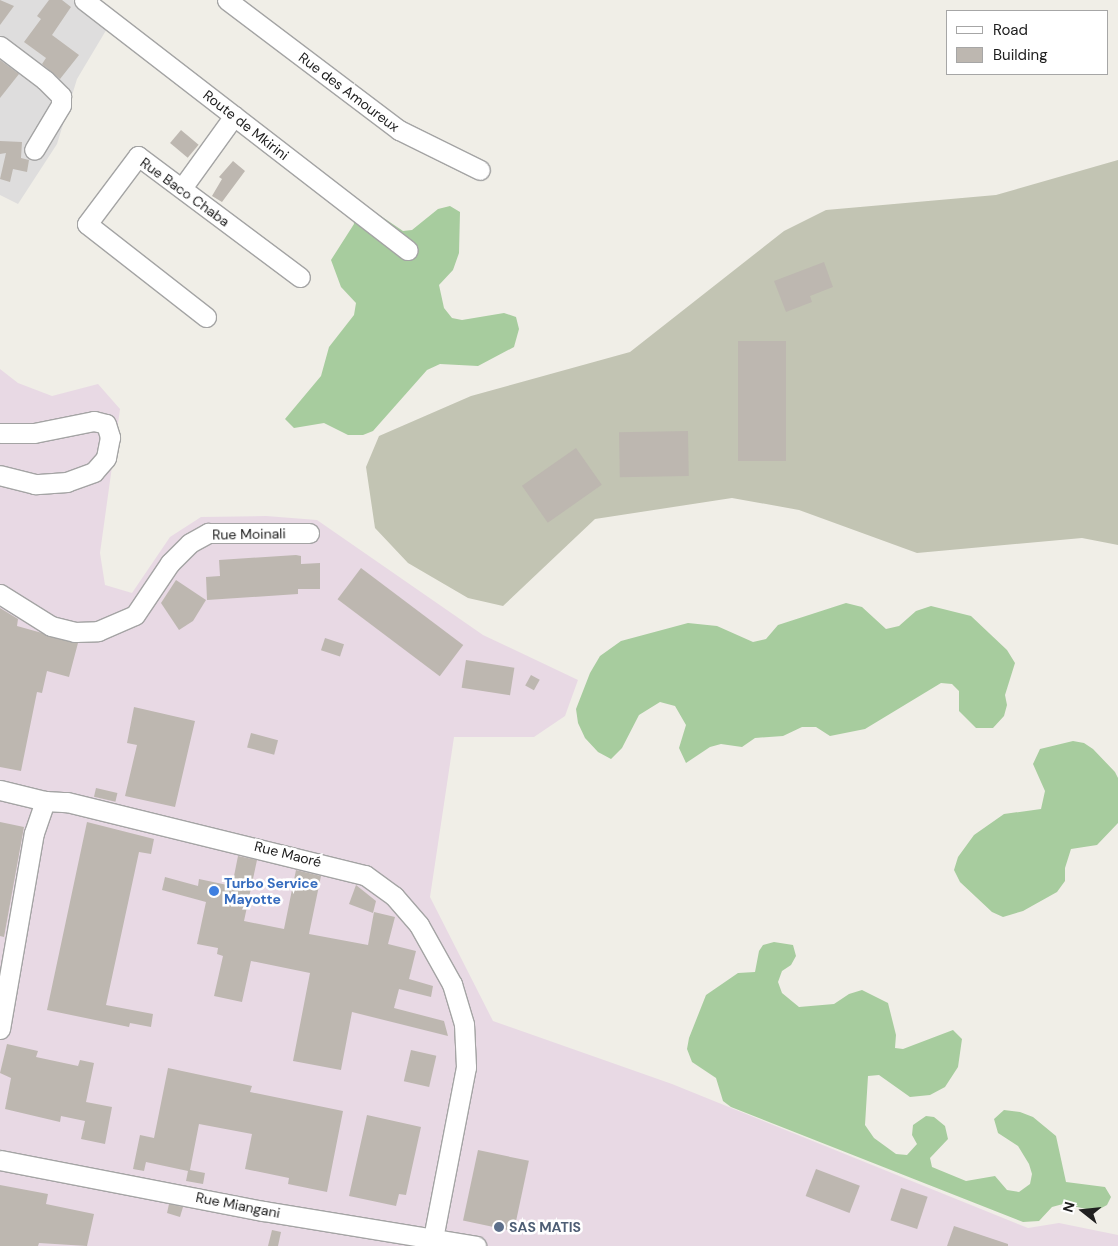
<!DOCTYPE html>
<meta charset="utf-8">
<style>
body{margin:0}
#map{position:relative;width:1118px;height:1246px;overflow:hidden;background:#f0eee7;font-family:"DM Sans",sans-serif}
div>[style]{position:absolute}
.residential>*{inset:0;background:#dedddd}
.industrial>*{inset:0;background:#e8d9e4}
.construction>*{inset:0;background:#c2c4b3}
.forest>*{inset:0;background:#a7cc9e}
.building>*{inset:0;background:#bdb7b0;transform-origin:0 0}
.roads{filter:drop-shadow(1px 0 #a4a4a4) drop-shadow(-1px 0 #a4a4a4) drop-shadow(0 1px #a4a4a4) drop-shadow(0 -1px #a4a4a4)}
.minor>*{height:19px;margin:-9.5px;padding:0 9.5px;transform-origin:9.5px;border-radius:9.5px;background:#fff}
.dots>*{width:14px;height:14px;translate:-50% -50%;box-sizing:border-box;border:2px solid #fff;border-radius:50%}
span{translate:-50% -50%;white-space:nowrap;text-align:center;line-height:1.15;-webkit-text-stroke:5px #fff;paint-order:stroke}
.street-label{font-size:14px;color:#202020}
.shop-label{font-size:14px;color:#366cbe;font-weight:700}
.left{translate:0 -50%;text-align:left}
.service-label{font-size:14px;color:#4e5e75;font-weight:700}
.legend{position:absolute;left:946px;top:10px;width:162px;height:65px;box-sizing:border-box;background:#fff;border:1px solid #a6a6a6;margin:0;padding:6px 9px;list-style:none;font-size:15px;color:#202020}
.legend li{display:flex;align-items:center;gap:10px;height:25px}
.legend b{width:25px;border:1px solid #a6a6a6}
.north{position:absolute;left:1058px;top:1186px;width:50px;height:50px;-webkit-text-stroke:4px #fff;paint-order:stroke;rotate:286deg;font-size:14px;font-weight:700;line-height:20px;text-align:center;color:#202020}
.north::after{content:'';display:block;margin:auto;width:18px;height:22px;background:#202020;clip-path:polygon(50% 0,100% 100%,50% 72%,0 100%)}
</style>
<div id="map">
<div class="residential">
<div style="clip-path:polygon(0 0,73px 0,108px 27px,77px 79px,57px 144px,18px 204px,0 195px)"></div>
</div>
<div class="industrial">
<div style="clip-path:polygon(0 369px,18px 383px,52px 396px,98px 384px,120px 409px,100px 553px,105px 585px,132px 593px,170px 537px,201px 517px,266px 516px,317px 520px,483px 635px,578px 680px,565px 716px,534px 737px,454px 737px,430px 897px,493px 1021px,672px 1084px,1028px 1228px,1059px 1223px,1118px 1235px,1118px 1246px,0 1246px)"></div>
</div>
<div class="construction">
<div style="clip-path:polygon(1118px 160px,1118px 545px,1082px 538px,917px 553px,799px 510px,732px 498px,595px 519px,503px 606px,468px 598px,408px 563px,375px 528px,366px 467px,379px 436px,471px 396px,630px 352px,784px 231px,826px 210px,996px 195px)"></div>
</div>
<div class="forest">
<div style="clip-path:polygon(360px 206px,366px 206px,403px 231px,412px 230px,438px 209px,450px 206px,460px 212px,459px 253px,453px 270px,439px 285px,444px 308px,452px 318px,462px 320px,504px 313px,516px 317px,519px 329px,514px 347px,478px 366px,440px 364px,427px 370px,373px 431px,363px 435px,348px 435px,324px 423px,294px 428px,285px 419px,321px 376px,329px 347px,354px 315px,356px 303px,341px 287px,331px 260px,354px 224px,353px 216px)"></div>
<div style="clip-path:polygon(846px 603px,862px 607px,886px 629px,899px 626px,916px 611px,931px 606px,971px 616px,1007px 650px,1015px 663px,1005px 695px,1007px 705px,1004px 716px,993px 728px,976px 728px,959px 711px,959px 691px,952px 684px,941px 683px,865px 729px,830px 736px,816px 727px,802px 727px,783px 736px,755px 738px,742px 747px,721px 744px,710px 747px,686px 763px,679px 748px,686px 725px,675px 706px,660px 702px,639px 715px,622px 748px,611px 759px,598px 752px,585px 738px,578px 723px,576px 709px,590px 673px,600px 656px,621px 641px,688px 623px,717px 626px,753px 642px,766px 639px,778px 625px)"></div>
<div style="clip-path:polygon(1073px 741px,1084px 743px,1093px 749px,1115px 772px,1118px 778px,1118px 823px,1097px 845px,1071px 849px,1065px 868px,1065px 881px,1057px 892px,1023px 911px,1003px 917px,992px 912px,960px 882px,954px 870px,958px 857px,974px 835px,1004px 814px,1041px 809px,1045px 791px,1033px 764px,1040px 749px)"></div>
<div style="clip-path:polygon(774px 942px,793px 945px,796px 956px,791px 965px,782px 971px,778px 982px,782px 993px,799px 1007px,834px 1004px,849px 994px,862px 990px,888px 1003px,896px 1035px,895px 1048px,903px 1049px,953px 1030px,962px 1039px,958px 1067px,945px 1087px,930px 1095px,910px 1097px,879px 1075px,868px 1076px,865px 1125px,874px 1138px,896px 1154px,907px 1155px,917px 1144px,912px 1135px,913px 1125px,926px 1116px,934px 1117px,945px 1126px,948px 1139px,930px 1158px,932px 1167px,966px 1181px,995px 1176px,1007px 1190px,1019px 1192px,1030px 1184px,1032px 1174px,1029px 1164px,1018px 1146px,998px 1133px,994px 1119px,1004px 1110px,1020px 1112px,1033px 1117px,1056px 1136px,1066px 1182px,1105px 1187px,1111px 1197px,1107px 1205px,1096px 1211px,1063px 1204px,1052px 1207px,1039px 1221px,1023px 1222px,731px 1107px,723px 1101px,716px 1078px,692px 1062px,687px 1049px,689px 1038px,706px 995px,738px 973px,755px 972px,759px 951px,763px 945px)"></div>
</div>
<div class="building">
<div style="clip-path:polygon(0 0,14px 6px,0 25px)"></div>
<div style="clip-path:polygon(49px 0,62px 0,71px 7px,52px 35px,79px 55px,60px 79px,42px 64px,46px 58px,24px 42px,41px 19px,37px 16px)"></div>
<div style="clip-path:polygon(0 60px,19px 74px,0 98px)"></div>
<div style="left:181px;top:130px;width:23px;height:17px;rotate:40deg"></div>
<div style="clip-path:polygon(0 141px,22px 142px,21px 158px,29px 160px,27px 172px,13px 169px,10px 182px,0 179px,6px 153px,0 154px)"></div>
<div style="clip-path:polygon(233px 161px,245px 171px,222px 202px,212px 196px,222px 179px,219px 177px)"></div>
<div style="clip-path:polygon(824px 262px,833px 287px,810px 296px,812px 302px,786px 312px,774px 281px)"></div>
<div style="left:738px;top:341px;width:48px;height:120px"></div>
<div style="left:688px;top:431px;width:45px;height:69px;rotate:89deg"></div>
<div style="left:576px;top:448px;width:45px;height:66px;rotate:55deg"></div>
<div style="clip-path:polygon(296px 555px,301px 556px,301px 564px,320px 563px,320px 589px,298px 589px,298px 594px,207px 600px,206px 577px,220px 576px,219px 560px)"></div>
<div style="left:361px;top:568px;width:128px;height:39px;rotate:37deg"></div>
<div style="clip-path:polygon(176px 580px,206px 600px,193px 621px,179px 630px,161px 603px)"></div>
<div style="clip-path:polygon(0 608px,18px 619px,17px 626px,78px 643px,69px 677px,47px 671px,42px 693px,37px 692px,21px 771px,0 767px)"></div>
<div style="left:325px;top:638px;width:20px;height:13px;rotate:18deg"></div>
<div style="left:466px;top:660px;width:49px;height:28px;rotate:9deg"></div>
<div style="left:531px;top:675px;width:10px;height:12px;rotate:29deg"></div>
<div style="clip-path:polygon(134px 707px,195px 721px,175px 807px,125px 796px,137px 745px,127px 743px)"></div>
<div style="left:251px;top:733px;width:28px;height:15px;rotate:15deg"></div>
<div style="left:96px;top:788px;width:22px;height:9px;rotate:13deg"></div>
<div style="clip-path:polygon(0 822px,24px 827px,4px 937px,0 936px)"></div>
<div style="clip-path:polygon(87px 822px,154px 839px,151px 854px,139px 852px,106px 1005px,153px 1014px,151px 1027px,130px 1023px,129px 1027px,47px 1010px)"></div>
<div style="clip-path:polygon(238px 856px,257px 860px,244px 921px,284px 929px,296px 870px,321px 876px,309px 934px,368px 945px,374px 912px,395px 917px,388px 944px,416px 951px,409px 979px,433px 986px,431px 997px,399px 989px,394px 1008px,444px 1021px,448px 1036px,352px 1012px,341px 1070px,293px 1061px,310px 973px,251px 961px,242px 1002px,214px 996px,223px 956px,217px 954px,218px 948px,197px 944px,206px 902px,162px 890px,165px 877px,198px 886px,199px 879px,232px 886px)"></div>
<div style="clip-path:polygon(356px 885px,376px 901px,373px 913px,349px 904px)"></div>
<div style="clip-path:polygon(7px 1044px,38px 1051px,36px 1057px,78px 1066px,80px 1060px,94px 1063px,86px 1102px,112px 1107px,105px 1144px,81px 1139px,85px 1121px,61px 1116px,60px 1122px,5px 1109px,11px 1078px,0 1073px)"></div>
<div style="left:411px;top:1050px;width:26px;height:32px;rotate:13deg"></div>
<div style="clip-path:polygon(168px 1068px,252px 1086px,250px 1092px,343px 1111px,327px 1192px,288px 1184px,289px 1178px,245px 1169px,252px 1134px,199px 1124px,190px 1170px,205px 1173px,203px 1184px,186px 1181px,188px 1171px,146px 1162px,144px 1171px,133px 1169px,140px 1135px,154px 1138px)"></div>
<div style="clip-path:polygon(367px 1115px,421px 1127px,406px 1195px,399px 1194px,396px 1206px,349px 1196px)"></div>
<div style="left:478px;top:1150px;width:52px;height:72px;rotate:12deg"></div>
<div style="left:816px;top:1169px;width:47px;height:29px;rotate:21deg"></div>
<div style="clip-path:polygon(0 1185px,48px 1194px,46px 1204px,94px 1214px,87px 1246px,39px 1243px,38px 1246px,0 1246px)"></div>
<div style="left:901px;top:1188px;width:28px;height:34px;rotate:18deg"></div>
<div style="clip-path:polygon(169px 1204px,183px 1207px,180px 1217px,167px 1213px)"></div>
<div style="clip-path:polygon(954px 1226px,1008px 1244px,1008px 1246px,947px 1246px)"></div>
<div style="clip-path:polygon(272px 1230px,281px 1232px,278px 1246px,268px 1246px)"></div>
</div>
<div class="roads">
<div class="minor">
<div style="left:84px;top:0;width:409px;rotate:37.7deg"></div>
<div style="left:227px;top:0;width:216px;rotate:37.1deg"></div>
<div style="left:399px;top:130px;width:90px;rotate:26.3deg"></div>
<div style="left:0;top:46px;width:56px;rotate:37.1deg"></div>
<div style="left:45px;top:80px;width:23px;rotate:45deg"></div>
<div style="left:61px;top:96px;width:9px;rotate:90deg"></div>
<div style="left:61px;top:105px;width:52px;rotate:121deg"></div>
<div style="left:182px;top:188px;width:89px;rotate:-54.2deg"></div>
<div style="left:206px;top:317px;width:151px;rotate:-142deg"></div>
<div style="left:87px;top:224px;width:85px;rotate:-53.1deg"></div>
<div style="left:138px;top:156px;width:202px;rotate:36.8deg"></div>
<div style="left:0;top:433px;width:34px"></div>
<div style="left:34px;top:433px;width:61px;rotate:-11.3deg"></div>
<div style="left:94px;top:421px;width:12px;rotate:14deg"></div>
<div style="left:106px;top:424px;width:14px;rotate:73deg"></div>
<div style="left:110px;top:437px;width:21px;rotate:101deg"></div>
<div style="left:106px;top:458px;width:18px;rotate:131deg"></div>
<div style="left:94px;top:472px;width:29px;rotate:160deg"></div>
<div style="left:67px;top:482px;width:32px;rotate:176deg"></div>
<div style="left:35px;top:484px;width:36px;rotate:-166deg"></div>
<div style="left:0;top:594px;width:60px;rotate:32.1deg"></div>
<div style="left:51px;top:626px;width:25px;rotate:14deg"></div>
<div style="left:75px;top:632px;width:23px;rotate:-2deg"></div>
<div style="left:98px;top:631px;width:40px;rotate:-23.4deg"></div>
<div style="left:135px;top:615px;width:63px;rotate:-56.1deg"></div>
<div style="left:170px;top:563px;width:28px;rotate:-45deg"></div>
<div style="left:190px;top:543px;width:21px;rotate:-29deg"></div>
<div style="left:208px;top:533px;width:101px"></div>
<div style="left:0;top:790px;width:46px;rotate:13.7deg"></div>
<div style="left:0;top:1029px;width:199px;rotate:-80.2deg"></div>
<div style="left:34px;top:833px;width:34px;rotate:-71deg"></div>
<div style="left:45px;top:801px;width:22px;rotate:3deg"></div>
<div style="left:67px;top:802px;width:307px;rotate:13.8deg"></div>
<div style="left:365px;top:875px;width:36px;rotate:36deg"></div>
<div style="left:394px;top:896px;width:38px;rotate:49deg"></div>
<div style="left:419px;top:925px;width:68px;rotate:60.8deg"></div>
<div style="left:452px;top:984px;width:42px;rotate:73.3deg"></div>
<div style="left:464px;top:1024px;width:43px;rotate:87.3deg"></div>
<div style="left:466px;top:1067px;width:174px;rotate:100.9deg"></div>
<div style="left:0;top:1160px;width:268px;rotate:11deg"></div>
<div style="left:263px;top:1211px;width:216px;rotate:9.3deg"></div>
</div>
</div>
<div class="dots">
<div style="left:214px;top:891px;background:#3f7fe0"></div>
<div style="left:499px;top:1227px;background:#5c6f8a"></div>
</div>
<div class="street-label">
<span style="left:349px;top:92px;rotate:37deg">Rue des Amoureux</span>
<span style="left:246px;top:125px;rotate:38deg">Route de Mkirini</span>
<span style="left:185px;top:192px;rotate:36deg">Rue Baco Chaba</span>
<span style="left:249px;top:534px;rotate:-1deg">Rue Moinali</span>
<span style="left:288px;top:854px;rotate:14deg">Rue Maoré</span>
<span style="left:238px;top:1205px;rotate:11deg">Rue Miangani</span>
</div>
<div class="shop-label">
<span class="left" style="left:224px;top:891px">Turbo Service<br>Mayotte</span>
</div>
<div class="service-label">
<span class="left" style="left:509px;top:1227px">SAS MATIS</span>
</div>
<ul class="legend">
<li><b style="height:6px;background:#fff"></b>Road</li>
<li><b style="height:14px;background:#bdb7b0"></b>Building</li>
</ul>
<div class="north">N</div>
</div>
